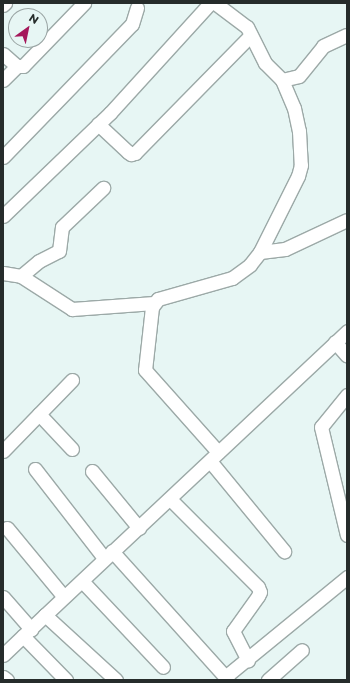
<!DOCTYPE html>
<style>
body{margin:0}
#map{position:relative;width:350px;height:683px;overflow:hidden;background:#e7f6f4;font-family:Montserrat,sans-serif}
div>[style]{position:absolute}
.roads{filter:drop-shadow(1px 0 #9ca9a7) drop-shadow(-1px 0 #9ca9a7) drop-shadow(0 1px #9ca9a7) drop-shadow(0 -1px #9ca9a7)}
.minor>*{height:13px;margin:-6.5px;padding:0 6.5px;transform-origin:6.5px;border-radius:6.5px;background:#fff}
span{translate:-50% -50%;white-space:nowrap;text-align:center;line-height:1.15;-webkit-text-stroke:4px #e7f6f4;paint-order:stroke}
.frame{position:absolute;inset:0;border:4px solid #262c2b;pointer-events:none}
.north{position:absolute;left:8px;top:8px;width:40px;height:40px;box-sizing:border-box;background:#e7f6f4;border:1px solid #9aa5a4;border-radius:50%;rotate:33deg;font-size:11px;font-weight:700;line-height:16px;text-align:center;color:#262c2b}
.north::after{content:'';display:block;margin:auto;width:14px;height:18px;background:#a5185b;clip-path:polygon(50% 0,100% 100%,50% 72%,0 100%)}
</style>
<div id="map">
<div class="roads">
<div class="minor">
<div style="left:215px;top:3px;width:40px;rotate:37deg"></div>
<div style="left:247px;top:27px;width:40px;rotate:63.4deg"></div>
<div style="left:265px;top:63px;width:24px;rotate:45deg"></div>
<div style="left:282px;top:80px;width:30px;rotate:67deg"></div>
<div style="left:294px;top:108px;width:24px;rotate:78deg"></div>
<div style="left:299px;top:131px;width:34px;rotate:87deg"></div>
<div style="left:301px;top:165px;width:11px;rotate:105deg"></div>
<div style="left:298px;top:176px;width:85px;rotate:116.6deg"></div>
<div style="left:260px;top:252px;width:16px;rotate:128deg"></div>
<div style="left:250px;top:265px;width:22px;rotate:144deg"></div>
<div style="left:232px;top:278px;width:77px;rotate:164.2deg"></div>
<div style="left:158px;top:299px;width:10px;rotate:127deg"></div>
<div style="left:152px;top:307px;width:63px;rotate:96.3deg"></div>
<div style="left:145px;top:370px;width:110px;rotate:48.3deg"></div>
<div style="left:3px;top:5px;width:3px;rotate:-45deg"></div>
<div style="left:3px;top:54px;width:18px;rotate:41deg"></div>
<div style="left:17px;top:66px;width:6px"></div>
<div style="left:23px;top:66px;width:88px;rotate:-45.9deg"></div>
<div style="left:3px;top:80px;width:20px;rotate:-45deg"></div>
<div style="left:282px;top:80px;width:17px;rotate:-13deg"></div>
<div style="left:299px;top:76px;width:38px;rotate:-51deg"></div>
<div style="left:323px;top:46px;width:26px;rotate:-25deg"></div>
<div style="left:98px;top:124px;width:41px;rotate:43deg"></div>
<div style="left:128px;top:152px;width:4px;rotate:34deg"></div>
<div style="left:131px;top:154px;width:4px;rotate:-14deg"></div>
<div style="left:135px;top:153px;width:165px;rotate:-45.5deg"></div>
<div style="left:3px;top:157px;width:185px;rotate:-45.9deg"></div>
<div style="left:132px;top:24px;width:17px;rotate:-73deg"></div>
<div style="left:3px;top:216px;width:149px;rotate:-43.9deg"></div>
<div style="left:110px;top:113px;width:149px;rotate:-47.7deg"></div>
<div style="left:260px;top:252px;width:25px;rotate:-7deg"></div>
<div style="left:285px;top:249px;width:68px;rotate:-25.1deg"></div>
<div style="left:3px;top:273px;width:18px;rotate:9deg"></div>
<div style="left:21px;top:276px;width:61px;rotate:32.9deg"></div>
<div style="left:72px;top:309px;width:82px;rotate:-4.2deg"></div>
<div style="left:21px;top:276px;width:23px;rotate:-40deg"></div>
<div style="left:39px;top:261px;width:22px;rotate:-27deg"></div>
<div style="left:59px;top:251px;width:24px;rotate:-83deg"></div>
<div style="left:62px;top:227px;width:57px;rotate:-43.6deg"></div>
<div style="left:335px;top:342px;width:18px;rotate:49deg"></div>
<div style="left:347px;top:395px;width:41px;rotate:129.1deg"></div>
<div style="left:321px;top:427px;width:111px;rotate:76.5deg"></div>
<div style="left:39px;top:414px;width:48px;rotate:46.7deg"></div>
<div style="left:3px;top:451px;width:99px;rotate:-45.8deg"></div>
<div style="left:210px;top:461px;width:117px;rotate:50.6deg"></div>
<div style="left:35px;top:469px;width:113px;rotate:52.2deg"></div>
<div style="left:92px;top:471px;width:74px;rotate:50.5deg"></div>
<div style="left:170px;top:499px;width:124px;rotate:45deg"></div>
<div style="left:258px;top:587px;width:5px;rotate:68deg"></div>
<div style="left:260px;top:592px;width:4px;rotate:117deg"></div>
<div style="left:258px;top:596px;width:43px;rotate:125.5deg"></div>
<div style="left:233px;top:631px;width:33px;rotate:63deg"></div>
<div style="left:7px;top:528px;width:89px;rotate:50.4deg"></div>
<div style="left:112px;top:551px;width:173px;rotate:48deg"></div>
<div style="left:82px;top:581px;width:118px;rotate:46.7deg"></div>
<div style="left:3px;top:597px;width:43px;rotate:48.8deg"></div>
<div style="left:45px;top:615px;width:415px;rotate:-43.2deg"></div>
<div style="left:23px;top:636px;width:62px;rotate:45.7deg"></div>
<div style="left:3px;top:655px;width:58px;rotate:-43.6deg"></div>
<div style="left:45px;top:615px;width:96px;rotate:42.5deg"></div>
<div style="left:3px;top:677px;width:5px;rotate:37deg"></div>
<div style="left:225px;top:677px;width:158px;rotate:-39.3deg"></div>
<div style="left:268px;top:680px;width:45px;rotate:-41.4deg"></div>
</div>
</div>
<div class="frame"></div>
<div class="north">N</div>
</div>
